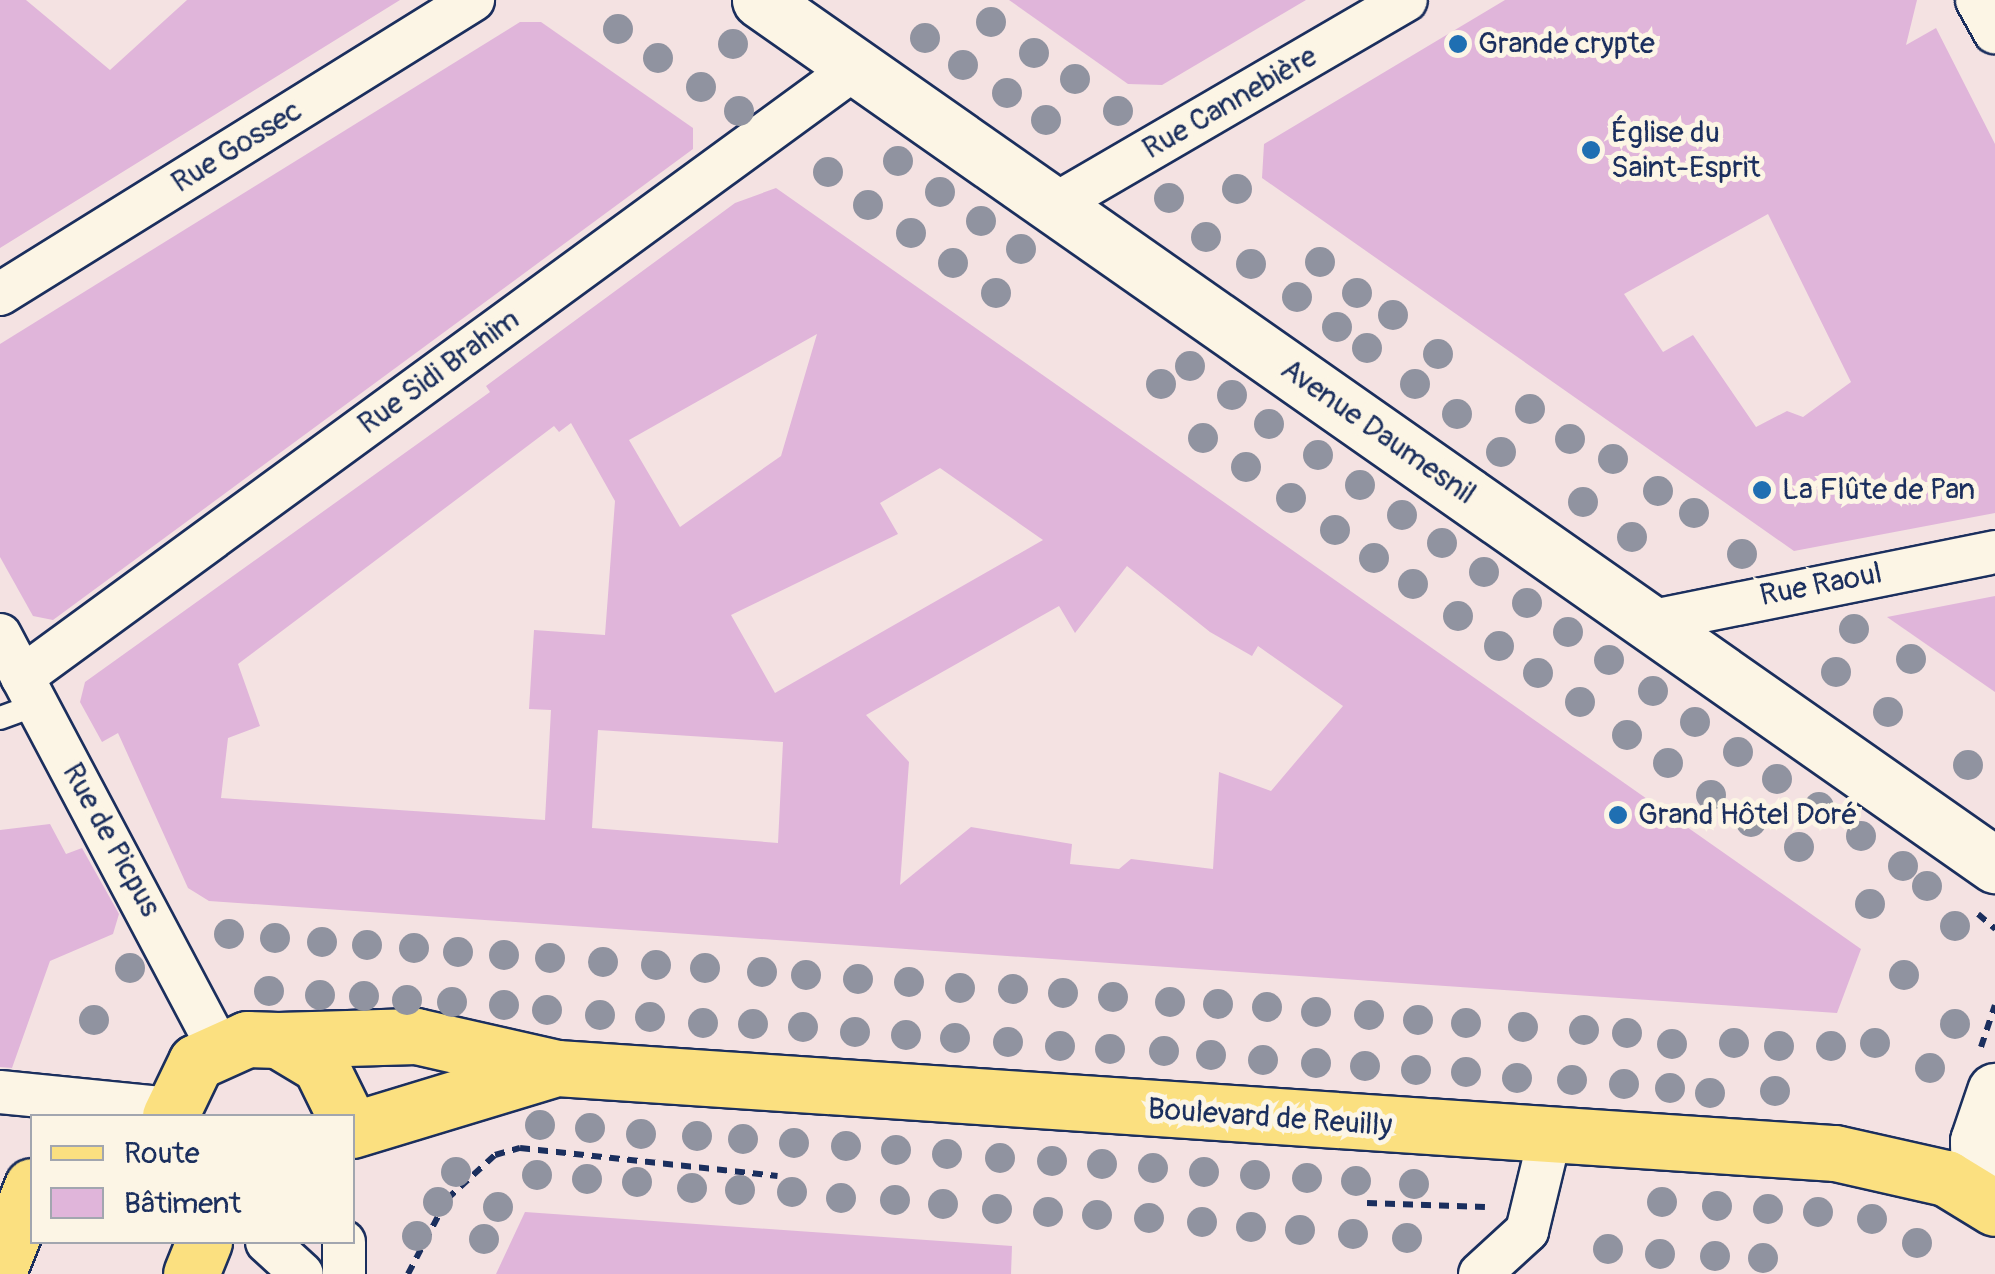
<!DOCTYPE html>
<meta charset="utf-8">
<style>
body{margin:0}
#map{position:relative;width:1995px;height:1274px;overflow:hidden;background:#f4e2e2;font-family:Pangolin,sans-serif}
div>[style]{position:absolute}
.building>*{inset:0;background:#e0b5da}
.path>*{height:6px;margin-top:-3px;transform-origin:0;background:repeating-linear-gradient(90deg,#1b2f5e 0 10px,transparent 0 18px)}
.roads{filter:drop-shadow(2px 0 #1b2f5e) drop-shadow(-2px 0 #1b2f5e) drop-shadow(0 2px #1b2f5e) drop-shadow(0 -2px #1b2f5e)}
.service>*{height:22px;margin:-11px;padding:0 11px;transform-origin:11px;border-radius:11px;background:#fcf5e5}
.minor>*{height:42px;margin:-21px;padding:0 21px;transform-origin:21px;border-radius:21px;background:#fcf5e5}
.secondary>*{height:55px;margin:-27.5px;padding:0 27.5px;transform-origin:27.5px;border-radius:27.5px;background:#fcf5e5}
.primary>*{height:55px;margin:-27.5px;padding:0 27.5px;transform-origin:27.5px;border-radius:27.5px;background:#fbe080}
.trees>*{width:30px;height:30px;margin:-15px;border-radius:50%;background:#9093a0}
.dots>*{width:28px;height:28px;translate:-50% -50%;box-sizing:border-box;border:5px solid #fcf5e5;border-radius:50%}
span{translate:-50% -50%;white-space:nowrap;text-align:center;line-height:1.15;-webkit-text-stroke:10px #fcf5e5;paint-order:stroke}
.poi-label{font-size:30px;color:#1b2f5e}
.left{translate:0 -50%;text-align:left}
.street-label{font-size:30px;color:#1b2f5e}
.legend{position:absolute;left:30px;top:1114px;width:325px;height:130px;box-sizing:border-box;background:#fcf5e5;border:2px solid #a2a6af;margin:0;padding:12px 18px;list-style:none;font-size:30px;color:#1b2f5e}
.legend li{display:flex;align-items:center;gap:20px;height:50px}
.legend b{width:50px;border:2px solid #a2a6af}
</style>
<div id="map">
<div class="building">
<div style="clip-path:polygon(0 0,26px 0,110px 70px,187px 0,400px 0,0 248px)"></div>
<div style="clip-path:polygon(1009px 0,1306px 0,1162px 85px,1128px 84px)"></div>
<div style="clip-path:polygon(evenodd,1505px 0,1917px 0,1906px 45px,1936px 28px,1995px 144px,1995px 513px,1794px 551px,1262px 178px,1264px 144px,1505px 0,1768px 214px,1851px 382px,1803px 417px,1787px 411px,1756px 427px,1693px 335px,1663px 352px,1624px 294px,1768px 214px)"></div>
<div style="clip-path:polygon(520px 22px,541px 22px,693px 128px,693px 149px,53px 620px,33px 616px,0 557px,0 344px)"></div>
<div style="clip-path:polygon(evenodd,776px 188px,1861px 949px,1837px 1013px,209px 901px,188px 888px,118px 733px,102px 742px,80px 702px,85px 682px,490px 392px,486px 386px,735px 203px,776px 188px,817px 334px,781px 456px,680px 527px,629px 440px,817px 334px,776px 188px,571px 423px,615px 501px,605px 635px,534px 630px,529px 709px,551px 710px,545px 820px,221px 798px,228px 738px,260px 726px,238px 664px,554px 426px,559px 432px,571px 423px,776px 188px,940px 468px,1043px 540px,775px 693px,731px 615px,898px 534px,880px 503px,940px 468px,776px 188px,1127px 566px,1210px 632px,1252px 656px,1258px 646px,1343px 706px,1271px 791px,1219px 772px,1213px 869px,1131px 859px,1119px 869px,1070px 864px,1072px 844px,971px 827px,900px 885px,909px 762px,866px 715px,1059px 606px,1075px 633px,1127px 566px,776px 188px,598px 730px,783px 742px,778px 843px,592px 828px,598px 730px)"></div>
<div style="clip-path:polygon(1995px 596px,1995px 692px,1887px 617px)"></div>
<div style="clip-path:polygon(50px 824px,66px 854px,82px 848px,119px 914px,113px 934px,50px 961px,12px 1068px,0 1067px,0 830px)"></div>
<div style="clip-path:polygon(525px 1212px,1012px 1246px,1011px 1274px,496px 1274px)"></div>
</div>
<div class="path">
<div style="left:1978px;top:914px;width:23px;rotate:41deg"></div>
<div style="left:1981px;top:1047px;width:44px;rotate:-71.6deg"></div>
<div style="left:1367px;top:1203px;width:118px;rotate:1.9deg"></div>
<div style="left:408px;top:1274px;width:85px;rotate:-62.5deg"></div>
<div style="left:447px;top:1199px;width:65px;rotate:-42.5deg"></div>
<div style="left:495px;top:1155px;width:26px;rotate:-16deg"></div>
<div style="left:520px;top:1148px;width:259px;rotate:6.2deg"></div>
</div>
<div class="roads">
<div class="service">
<div style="left:0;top:718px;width:38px;rotate:-20deg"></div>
</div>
<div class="minor">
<div style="left:1977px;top:0;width:37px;rotate:61deg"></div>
<div style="left:1054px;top:205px;width:407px;rotate:-30.2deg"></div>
<div style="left:0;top:294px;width:557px;rotate:-31.86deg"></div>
<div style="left:1648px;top:622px;width:354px;rotate:-11.4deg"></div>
<div style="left:0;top:635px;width:466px;rotate:62.1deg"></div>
<div style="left:22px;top:677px;width:1032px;rotate:-36.17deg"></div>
<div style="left:0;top:1092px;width:171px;rotate:5.7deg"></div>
<div style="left:267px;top:1242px;width:47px;rotate:42.4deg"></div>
<div style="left:344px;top:1274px;width:32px;rotate:-90deg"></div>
<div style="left:1480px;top:1274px;width:64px;rotate:-42.5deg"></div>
<div style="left:1527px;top:1231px;width:98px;rotate:-76.4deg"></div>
</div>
<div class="secondary">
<div style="left:760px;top:0;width:1508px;rotate:35.01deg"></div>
<div style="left:1979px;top:1193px;width:52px;rotate:-91.1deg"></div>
<div style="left:1978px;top:1141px;width:53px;rotate:-71.2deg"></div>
</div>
<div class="primary">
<div style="left:278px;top:1040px;width:138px;rotate:-1.7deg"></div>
<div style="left:416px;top:1036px;width:145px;rotate:12.8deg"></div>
<div style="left:557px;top:1068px;width:1281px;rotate:3.81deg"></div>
<div style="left:1835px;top:1153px;width:114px;rotate:12.7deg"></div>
<div style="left:1946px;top:1178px;width:57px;rotate:31.5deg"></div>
<div style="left:170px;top:1116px;width:60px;rotate:-64.3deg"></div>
<div style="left:196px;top:1062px;width:56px;rotate:-24.3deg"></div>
<div style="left:247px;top:1039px;width:31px;rotate:2deg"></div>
<div style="left:278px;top:1040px;width:49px;rotate:30.8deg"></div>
<div style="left:320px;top:1065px;width:57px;rotate:63.9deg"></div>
<div style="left:352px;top:1130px;width:206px;rotate:-16.9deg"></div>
<div style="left:0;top:1267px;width:87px;rotate:-68.4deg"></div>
<div style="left:191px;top:1274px;width:35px;rotate:-68deg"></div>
</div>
</div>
<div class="trees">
<div style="left:991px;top:22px"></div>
<div style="left:618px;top:29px"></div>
<div style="left:925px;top:38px"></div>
<div style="left:733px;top:44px"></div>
<div style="left:1034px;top:53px"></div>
<div style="left:658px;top:58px"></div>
<div style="left:963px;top:65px"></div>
<div style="left:1075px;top:79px"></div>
<div style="left:701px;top:87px"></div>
<div style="left:1007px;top:93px"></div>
<div style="left:739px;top:111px"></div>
<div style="left:1118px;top:111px"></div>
<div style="left:1046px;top:120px"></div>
<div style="left:898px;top:161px"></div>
<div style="left:828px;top:172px"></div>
<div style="left:1237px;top:189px"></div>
<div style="left:940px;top:192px"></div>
<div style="left:1169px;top:198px"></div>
<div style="left:868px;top:205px"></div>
<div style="left:981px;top:221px"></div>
<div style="left:911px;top:233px"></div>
<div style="left:1206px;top:237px"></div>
<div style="left:1021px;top:249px"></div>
<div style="left:1320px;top:262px"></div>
<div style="left:953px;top:263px"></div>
<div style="left:1251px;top:264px"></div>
<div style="left:996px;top:293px"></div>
<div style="left:1357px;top:293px"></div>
<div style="left:1297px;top:297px"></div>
<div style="left:1393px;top:315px"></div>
<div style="left:1337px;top:327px"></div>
<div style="left:1367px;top:348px"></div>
<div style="left:1438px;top:354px"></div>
<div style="left:1190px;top:366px"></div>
<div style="left:1161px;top:384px"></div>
<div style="left:1415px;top:384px"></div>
<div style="left:1232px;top:395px"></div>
<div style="left:1530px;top:409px"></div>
<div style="left:1457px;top:414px"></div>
<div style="left:1269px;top:424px"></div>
<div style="left:1203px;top:438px"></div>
<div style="left:1570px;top:439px"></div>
<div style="left:1501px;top:452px"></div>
<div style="left:1318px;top:455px"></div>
<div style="left:1613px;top:459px"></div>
<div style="left:1246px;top:467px"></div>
<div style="left:1360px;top:485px"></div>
<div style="left:1658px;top:491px"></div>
<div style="left:1291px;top:498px"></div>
<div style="left:1583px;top:502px"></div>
<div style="left:1694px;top:513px"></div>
<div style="left:1402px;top:515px"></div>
<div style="left:1335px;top:530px"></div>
<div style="left:1632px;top:537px"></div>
<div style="left:1442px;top:543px"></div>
<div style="left:1742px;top:554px"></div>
<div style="left:1374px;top:558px"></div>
<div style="left:1484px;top:572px"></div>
<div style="left:1413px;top:584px"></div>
<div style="left:1527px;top:603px"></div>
<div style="left:1458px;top:616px"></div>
<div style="left:1854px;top:629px"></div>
<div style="left:1568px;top:632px"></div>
<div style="left:1499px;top:646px"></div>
<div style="left:1911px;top:659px"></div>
<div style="left:1609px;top:660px"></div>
<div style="left:1836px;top:672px"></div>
<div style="left:1538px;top:673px"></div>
<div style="left:1653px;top:691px"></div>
<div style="left:1580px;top:702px"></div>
<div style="left:1888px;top:712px"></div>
<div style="left:1695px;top:722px"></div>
<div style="left:1627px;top:735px"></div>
<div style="left:1738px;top:752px"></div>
<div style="left:1668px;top:763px"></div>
<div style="left:1968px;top:765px"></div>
<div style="left:1777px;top:779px"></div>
<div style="left:1711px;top:795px"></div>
<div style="left:1819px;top:807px"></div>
<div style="left:1751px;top:822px"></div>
<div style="left:1861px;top:836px"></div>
<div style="left:1799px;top:847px"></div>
<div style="left:1903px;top:866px"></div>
<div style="left:1927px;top:886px"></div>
<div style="left:1870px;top:904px"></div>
<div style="left:1955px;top:926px"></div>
<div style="left:229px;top:934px"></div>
<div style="left:275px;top:938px"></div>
<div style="left:322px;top:942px"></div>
<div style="left:367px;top:945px"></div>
<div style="left:414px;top:948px"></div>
<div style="left:458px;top:952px"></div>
<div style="left:504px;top:955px"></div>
<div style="left:550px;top:958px"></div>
<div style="left:603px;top:962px"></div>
<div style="left:656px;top:965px"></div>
<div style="left:130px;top:968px"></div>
<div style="left:705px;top:968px"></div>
<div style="left:762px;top:972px"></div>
<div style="left:806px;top:975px"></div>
<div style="left:1904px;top:975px"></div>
<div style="left:858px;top:979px"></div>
<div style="left:909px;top:982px"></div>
<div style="left:960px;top:988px"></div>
<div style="left:1013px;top:989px"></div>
<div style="left:269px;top:991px"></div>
<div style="left:1063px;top:993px"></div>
<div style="left:320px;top:995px"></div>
<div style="left:364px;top:996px"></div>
<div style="left:1113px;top:997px"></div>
<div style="left:407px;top:1000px"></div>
<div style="left:452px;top:1002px"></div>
<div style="left:1170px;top:1002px"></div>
<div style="left:1218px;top:1004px"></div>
<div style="left:504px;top:1005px"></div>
<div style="left:1267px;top:1007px"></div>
<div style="left:547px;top:1010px"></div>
<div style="left:1316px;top:1012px"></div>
<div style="left:600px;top:1015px"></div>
<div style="left:1369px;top:1015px"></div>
<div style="left:650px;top:1017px"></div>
<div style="left:94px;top:1020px"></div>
<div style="left:1418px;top:1020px"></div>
<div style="left:703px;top:1023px"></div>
<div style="left:1466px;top:1023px"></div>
<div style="left:753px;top:1024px"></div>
<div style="left:1955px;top:1024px"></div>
<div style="left:803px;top:1027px"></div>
<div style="left:1523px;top:1027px"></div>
<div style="left:1584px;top:1030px"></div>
<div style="left:855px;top:1032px"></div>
<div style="left:1627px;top:1033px"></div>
<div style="left:906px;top:1035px"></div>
<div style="left:955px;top:1038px"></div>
<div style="left:1008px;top:1042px"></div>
<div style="left:1734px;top:1043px"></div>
<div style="left:1875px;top:1043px"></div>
<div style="left:1672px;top:1044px"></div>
<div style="left:1060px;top:1046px"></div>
<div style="left:1779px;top:1046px"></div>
<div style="left:1831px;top:1046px"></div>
<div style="left:1110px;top:1049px"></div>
<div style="left:1164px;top:1051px"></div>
<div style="left:1211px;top:1055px"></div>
<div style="left:1263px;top:1060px"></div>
<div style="left:1316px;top:1063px"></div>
<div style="left:1365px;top:1066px"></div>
<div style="left:1930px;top:1068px"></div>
<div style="left:1416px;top:1070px"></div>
<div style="left:1466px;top:1072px"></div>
<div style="left:1517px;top:1078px"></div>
<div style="left:1572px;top:1080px"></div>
<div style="left:1624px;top:1084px"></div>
<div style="left:1670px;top:1088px"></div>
<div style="left:1775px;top:1091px"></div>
<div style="left:1710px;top:1093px"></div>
<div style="left:540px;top:1125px"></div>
<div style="left:590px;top:1128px"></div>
<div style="left:641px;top:1134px"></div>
<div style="left:697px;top:1136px"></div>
<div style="left:743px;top:1139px"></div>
<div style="left:794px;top:1143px"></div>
<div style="left:846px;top:1146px"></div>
<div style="left:896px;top:1150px"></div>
<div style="left:947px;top:1154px"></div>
<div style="left:1000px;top:1158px"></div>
<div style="left:1052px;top:1161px"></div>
<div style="left:1102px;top:1164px"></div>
<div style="left:1153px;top:1168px"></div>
<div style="left:456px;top:1172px"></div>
<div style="left:1204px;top:1172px"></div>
<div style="left:537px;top:1175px"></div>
<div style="left:1255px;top:1175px"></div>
<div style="left:1307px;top:1178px"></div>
<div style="left:587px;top:1179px"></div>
<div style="left:1356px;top:1181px"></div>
<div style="left:637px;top:1182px"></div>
<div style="left:1414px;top:1184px"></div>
<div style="left:692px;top:1188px"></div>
<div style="left:740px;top:1190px"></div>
<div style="left:792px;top:1192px"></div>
<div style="left:841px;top:1198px"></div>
<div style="left:895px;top:1200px"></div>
<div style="left:438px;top:1202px"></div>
<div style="left:1662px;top:1202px"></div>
<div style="left:943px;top:1204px"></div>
<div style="left:1717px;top:1206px"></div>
<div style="left:498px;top:1207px"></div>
<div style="left:997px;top:1209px"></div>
<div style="left:1768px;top:1209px"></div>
<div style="left:1048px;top:1212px"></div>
<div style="left:1818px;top:1212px"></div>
<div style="left:1097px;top:1215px"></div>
<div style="left:1149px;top:1218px"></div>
<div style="left:1872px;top:1219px"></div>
<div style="left:1202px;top:1222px"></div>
<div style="left:1251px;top:1227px"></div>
<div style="left:1300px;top:1230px"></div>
<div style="left:1353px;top:1234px"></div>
<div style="left:417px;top:1236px"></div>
<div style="left:1407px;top:1238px"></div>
<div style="left:484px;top:1239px"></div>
<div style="left:1917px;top:1243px"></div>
<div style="left:1608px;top:1249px"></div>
<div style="left:1660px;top:1254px"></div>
<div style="left:1715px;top:1256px"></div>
<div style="left:1763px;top:1258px"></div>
</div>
<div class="dots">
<div style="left:1458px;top:44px;background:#1f6fb2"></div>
<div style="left:1591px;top:150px;background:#1f6fb2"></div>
<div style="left:1762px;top:490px;background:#1f6fb2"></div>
<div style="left:1618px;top:815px;background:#1f6fb2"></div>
</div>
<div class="poi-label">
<span class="left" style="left:1478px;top:44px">Grande crypte</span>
<span class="left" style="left:1611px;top:150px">Église du<br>Saint-Esprit</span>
<span class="left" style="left:1782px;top:490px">La Flûte de Pan</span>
<span class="left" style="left:1638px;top:815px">Grand Hôtel Doré</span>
</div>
<div class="street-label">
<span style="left:1230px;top:103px;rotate:-30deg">Rue Cannebière</span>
<span style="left:237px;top:147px;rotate:-32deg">Rue Gossec</span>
<span style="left:439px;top:372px;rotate:-36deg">Rue Sidi Brahim</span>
<span style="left:1378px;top:432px;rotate:35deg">Avenue Daumesnil</span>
<span style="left:1821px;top:585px;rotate:-11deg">Rue Raoul</span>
<span style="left:111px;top:840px;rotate:61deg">Rue de Picpus</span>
<span style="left:1270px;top:1118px;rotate:4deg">Boulevard de Reuilly</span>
</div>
<ul class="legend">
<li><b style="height:12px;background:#fbe080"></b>Route</li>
<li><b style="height:28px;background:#e0b5da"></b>Bâtiment</li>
</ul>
</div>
